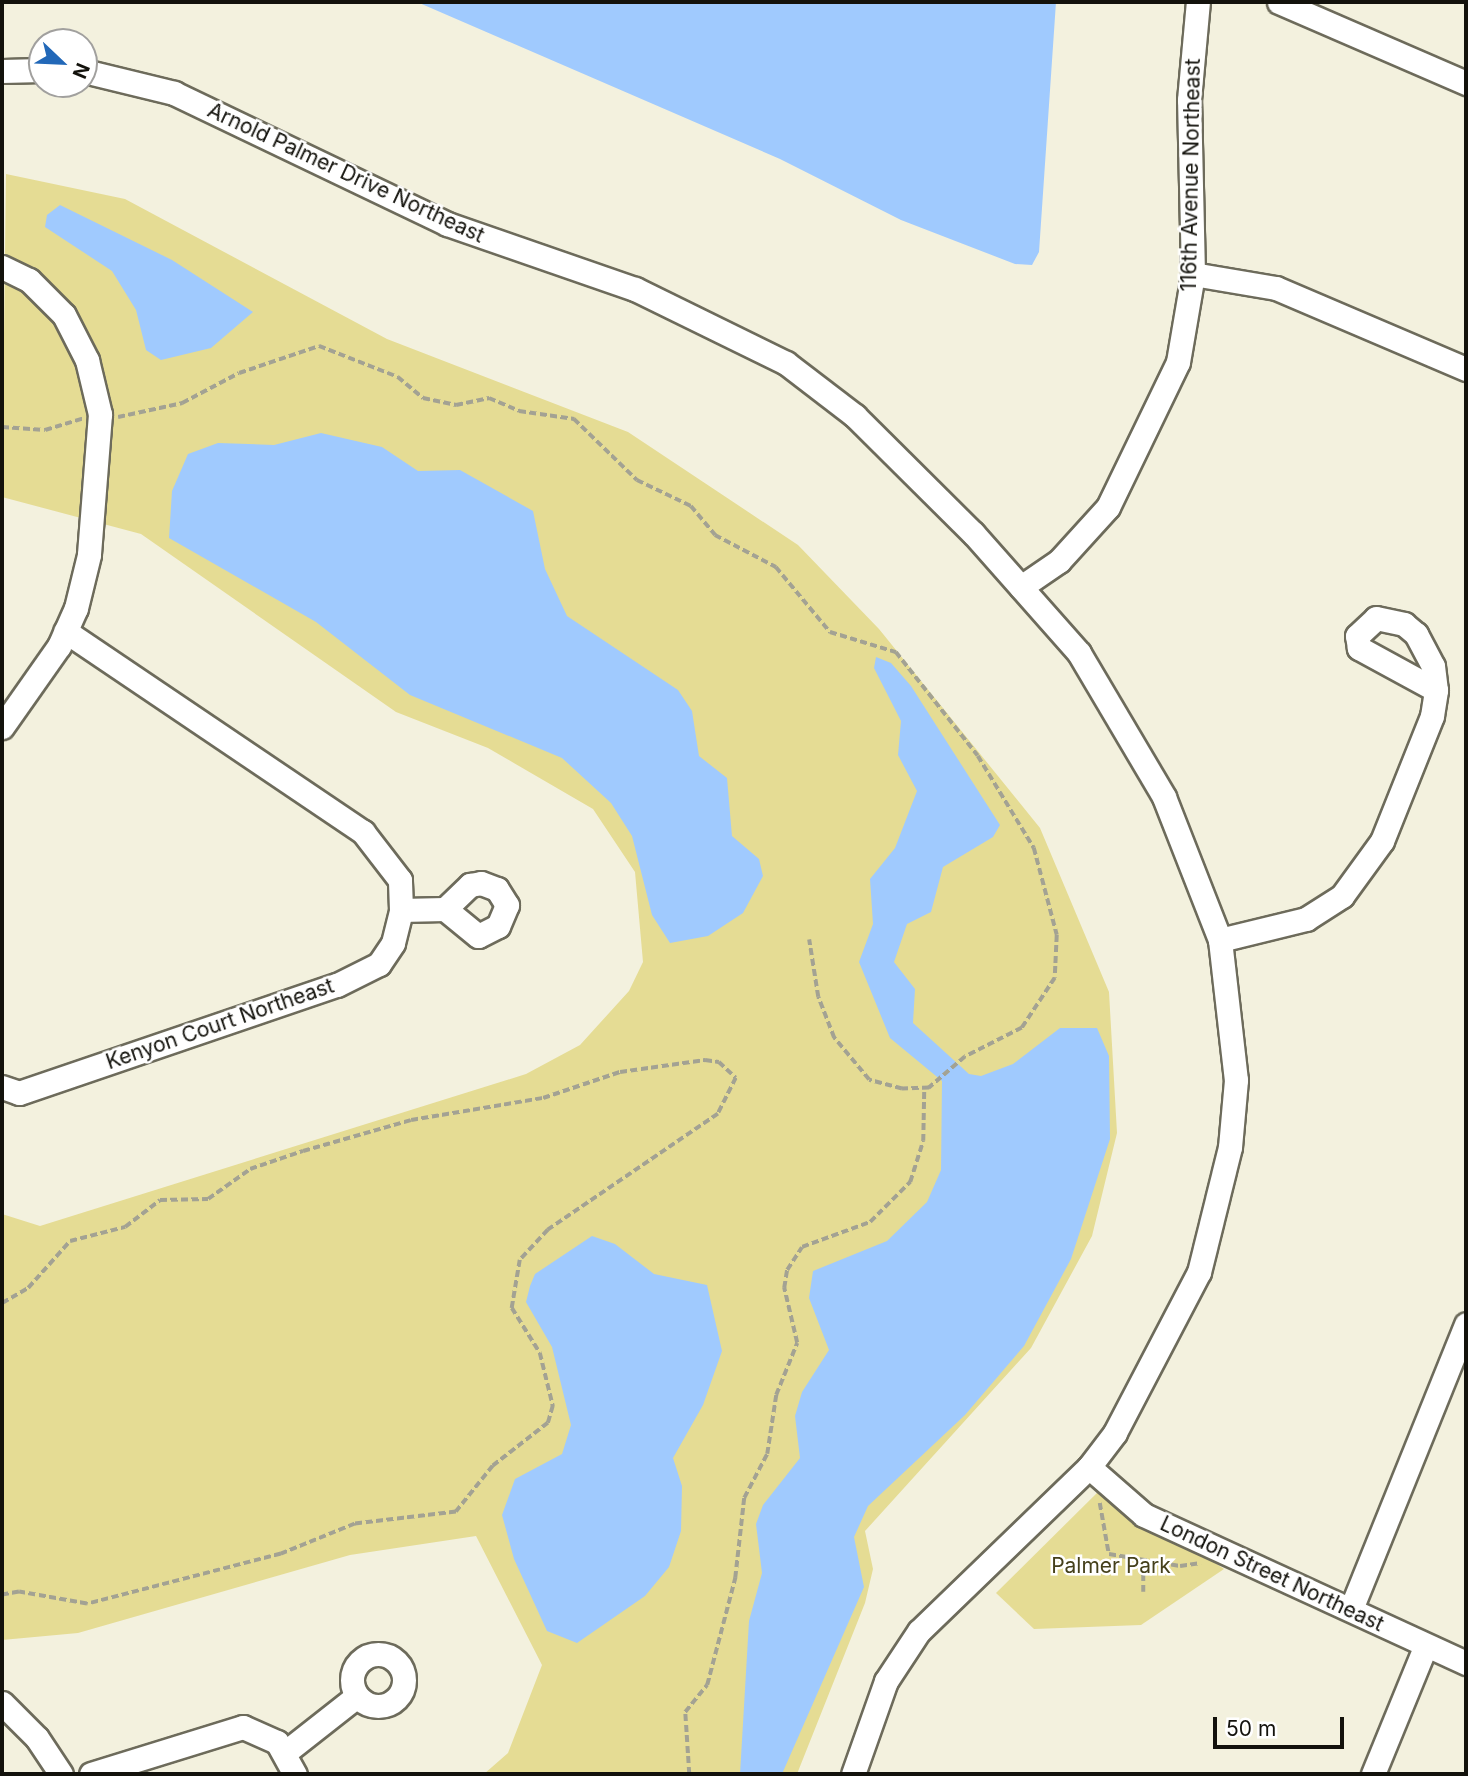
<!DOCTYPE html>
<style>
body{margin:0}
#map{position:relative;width:1468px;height:1776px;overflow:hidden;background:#f3f1de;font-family:Inter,sans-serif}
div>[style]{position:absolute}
.green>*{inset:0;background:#e5dc94}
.water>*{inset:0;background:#a0cafe}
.path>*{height:3.5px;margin-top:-1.75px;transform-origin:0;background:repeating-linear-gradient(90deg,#a3a293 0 7px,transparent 0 10.5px)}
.roads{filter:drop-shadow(2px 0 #6d6b5b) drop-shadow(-2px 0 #6d6b5b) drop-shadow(0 2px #6d6b5b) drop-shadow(0 -2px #6d6b5b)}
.minor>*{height:23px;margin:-11.5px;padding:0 11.5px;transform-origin:11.5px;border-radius:11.5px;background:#fff}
.minor>.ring{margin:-11.5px;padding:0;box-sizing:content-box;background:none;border:23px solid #fff;border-radius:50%}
span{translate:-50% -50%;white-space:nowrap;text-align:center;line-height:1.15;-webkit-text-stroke:5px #fff;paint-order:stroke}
.street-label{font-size:21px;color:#13120c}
.park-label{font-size:21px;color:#45401b}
.frame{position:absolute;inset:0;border:4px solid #13120c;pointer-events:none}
.north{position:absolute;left:28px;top:28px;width:70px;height:70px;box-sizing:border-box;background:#fff;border:2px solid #a1a09e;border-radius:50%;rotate:113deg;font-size:19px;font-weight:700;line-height:28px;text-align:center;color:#13120c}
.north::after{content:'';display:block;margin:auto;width:24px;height:32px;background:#2268b8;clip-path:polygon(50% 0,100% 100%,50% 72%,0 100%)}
.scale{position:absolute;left:1213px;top:1717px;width:131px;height:32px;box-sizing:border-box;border:4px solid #13120c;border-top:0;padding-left:9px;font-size:21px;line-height:24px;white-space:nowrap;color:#13120c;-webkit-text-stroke:5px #fff;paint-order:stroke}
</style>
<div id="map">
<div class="green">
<div style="clip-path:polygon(6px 174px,125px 199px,387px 339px,628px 432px,798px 545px,879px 629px,1040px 828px,1109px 992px,1117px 1133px,1092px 1236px,1031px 1348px,865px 1531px,873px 1569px,865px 1603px,797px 1774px,484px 1774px,508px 1753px,542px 1665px,476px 1536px,350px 1555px,78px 1633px,2px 1640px,2px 1214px,40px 1226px,526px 1074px,580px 1045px,629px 991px,643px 962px,635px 872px,593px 809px,488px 748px,396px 712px,141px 534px,2px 497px)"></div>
<div style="clip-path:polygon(1103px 1487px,1224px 1569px,1141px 1625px,1034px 1629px,996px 1593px)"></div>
</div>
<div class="water">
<div style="clip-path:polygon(417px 2px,1056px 2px,1039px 252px,1032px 265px,1015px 264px,901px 220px,780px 159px)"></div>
<div style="clip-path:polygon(60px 205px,172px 260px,253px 312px,211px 348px,161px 360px,146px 350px,136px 310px,112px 271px,45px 227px,47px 215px)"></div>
<div style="clip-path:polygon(321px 433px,382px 447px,418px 471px,460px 470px,533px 511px,545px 569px,567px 616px,678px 690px,692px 711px,699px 756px,727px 778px,732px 836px,759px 859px,763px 876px,743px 913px,708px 936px,670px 943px,652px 915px,632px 836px,611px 803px,562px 758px,410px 695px,316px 622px,169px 538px,172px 491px,188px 454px,218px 443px,274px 445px)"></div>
<div style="clip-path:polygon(876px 657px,891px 663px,911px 686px,1000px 825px,993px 837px,943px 867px,931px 912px,907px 924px,894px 962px,915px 989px,913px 1023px,969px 1074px,981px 1076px,1013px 1064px,1060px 1028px,1097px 1028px,1109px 1056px,1110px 1139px,1071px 1259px,1024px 1346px,965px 1415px,868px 1506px,854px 1537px,864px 1587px,782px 1774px,740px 1774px,749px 1621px,762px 1573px,756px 1524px,763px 1505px,800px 1458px,795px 1416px,802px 1392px,829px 1350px,809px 1298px,813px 1271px,887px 1241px,927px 1202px,941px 1170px,942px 1081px,890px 1038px,859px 962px,873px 924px,870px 879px,895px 848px,917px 791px,898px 755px,901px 721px,874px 668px)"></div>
<div style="clip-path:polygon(592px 1236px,615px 1244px,654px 1274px,707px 1285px,722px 1351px,703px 1405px,673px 1458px,682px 1486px,681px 1531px,669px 1567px,645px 1596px,577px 1643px,547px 1631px,514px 1559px,502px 1515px,515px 1479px,562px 1454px,571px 1425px,552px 1347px,526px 1302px,530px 1286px,535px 1274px)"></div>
</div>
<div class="path">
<div style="left:118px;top:417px;width:66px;rotate:-12.3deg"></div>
<div style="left:182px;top:403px;width:64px;rotate:-27.8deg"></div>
<div style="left:239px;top:373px;width:84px;rotate:-18.6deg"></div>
<div style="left:319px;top:346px;width:85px;rotate:21.4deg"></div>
<div style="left:398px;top:377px;width:33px;rotate:40deg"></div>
<div style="left:423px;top:398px;width:34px;rotate:12deg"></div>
<div style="left:456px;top:405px;width:34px;rotate:-12deg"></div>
<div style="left:489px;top:398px;width:33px;rotate:23deg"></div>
<div style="left:519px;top:411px;width:56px;rotate:8.3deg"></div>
<div style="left:574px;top:419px;width:88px;rotate:44.1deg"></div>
<div style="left:637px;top:480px;width:60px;rotate:25.7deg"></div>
<div style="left:691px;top:506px;width:38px;rotate:50deg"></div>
<div style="left:715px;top:535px;width:69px;rotate:27.7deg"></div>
<div style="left:776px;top:567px;width:85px;rotate:50.3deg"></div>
<div style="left:830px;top:632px;width:69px;rotate:16.9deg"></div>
<div style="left:896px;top:652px;width:132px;rotate:51.7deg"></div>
<div style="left:978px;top:756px;width:108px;rotate:58.7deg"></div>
<div style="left:1034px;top:848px;width:90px;rotate:75.2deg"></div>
<div style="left:1057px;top:935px;width:43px;rotate:92.7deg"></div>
<div style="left:1055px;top:978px;width:60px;rotate:123.4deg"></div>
<div style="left:1022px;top:1028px;width:64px;rotate:153deg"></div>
<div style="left:965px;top:1057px;width:48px;rotate:139.3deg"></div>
<div style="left:929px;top:1088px;width:27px;rotate:178deg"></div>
<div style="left:902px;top:1089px;width:34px;rotate:-165deg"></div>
<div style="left:869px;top:1080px;width:55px;rotate:-129.8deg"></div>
<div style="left:834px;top:1038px;width:44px;rotate:-111.3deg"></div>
<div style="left:818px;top:997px;width:58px;rotate:-99deg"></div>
<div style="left:2px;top:427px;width:43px;rotate:4deg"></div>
<div style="left:45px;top:430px;width:39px;rotate:-17deg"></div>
<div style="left:2px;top:1303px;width:30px;rotate:-30deg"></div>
<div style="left:28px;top:1288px;width:63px;rotate:-48.2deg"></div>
<div style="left:70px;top:1241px;width:57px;rotate:-14.3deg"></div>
<div style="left:125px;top:1227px;width:44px;rotate:-37.6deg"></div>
<div style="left:160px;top:1200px;width:48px;rotate:-1.2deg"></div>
<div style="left:208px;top:1199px;width:52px;rotate:-35.5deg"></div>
<div style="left:250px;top:1169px;width:56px;rotate:-18.8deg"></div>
<div style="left:303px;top:1151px;width:112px;rotate:-16deg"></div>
<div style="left:411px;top:1120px;width:134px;rotate:-9.5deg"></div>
<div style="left:543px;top:1098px;width:81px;rotate:-18.7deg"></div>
<div style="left:620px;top:1072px;width:86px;rotate:-8deg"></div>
<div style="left:705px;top:1060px;width:14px;rotate:8deg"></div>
<div style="left:719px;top:1062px;width:23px;rotate:43deg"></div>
<div style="left:736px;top:1078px;width:40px;rotate:116.6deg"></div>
<div style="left:718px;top:1114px;width:206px;rotate:145.7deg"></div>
<div style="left:548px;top:1230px;width:41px;rotate:133deg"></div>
<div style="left:520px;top:1260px;width:49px;rotate:99.5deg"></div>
<div style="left:512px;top:1308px;width:53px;rotate:58.1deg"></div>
<div style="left:540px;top:1353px;width:55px;rotate:76.2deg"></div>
<div style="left:553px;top:1406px;width:18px;rotate:106deg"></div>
<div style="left:548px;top:1423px;width:70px;rotate:142deg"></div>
<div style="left:493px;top:1466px;width:59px;rotate:128.8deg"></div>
<div style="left:456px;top:1512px;width:102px;rotate:173.2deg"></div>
<div style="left:355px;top:1524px;width:80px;rotate:157.9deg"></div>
<div style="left:281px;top:1554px;width:200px;rotate:165.5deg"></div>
<div style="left:87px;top:1604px;width:69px;rotate:-170deg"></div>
<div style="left:19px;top:1592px;width:17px;rotate:170deg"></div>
<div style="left:1100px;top:1503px;width:52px;rotate:80deg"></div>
<div style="left:1109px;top:1554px;width:72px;rotate:9.6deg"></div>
<div style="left:1180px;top:1566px;width:21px;rotate:-8deg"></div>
<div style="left:1143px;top:1592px;width:32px;rotate:-90deg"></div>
<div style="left:689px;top:1774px;width:62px;rotate:-93.7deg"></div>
<div style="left:685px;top:1712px;width:35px;rotate:-51deg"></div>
<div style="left:707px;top:1685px;width:111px;rotate:-75.3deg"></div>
<div style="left:735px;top:1578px;width:81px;rotate:-83.6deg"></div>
<div style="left:744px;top:1498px;width:50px;rotate:-62.4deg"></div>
<div style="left:767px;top:1454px;width:60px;rotate:-81.3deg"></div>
<div style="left:776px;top:1395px;width:56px;rotate:-68deg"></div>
<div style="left:797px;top:1343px;width:57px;rotate:-103.3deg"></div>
<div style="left:784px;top:1288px;width:18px;rotate:-81deg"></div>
<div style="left:787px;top:1270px;width:27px;rotate:-57deg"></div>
<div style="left:802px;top:1247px;width:72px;rotate:-20.2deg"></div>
<div style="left:870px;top:1222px;width:57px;rotate:-45deg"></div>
<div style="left:910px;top:1182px;width:43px;rotate:-72.4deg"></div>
<div style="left:923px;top:1141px;width:52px;rotate:-88.9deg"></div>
</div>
<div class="roads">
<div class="minor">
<div style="left:1279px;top:2px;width:204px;rotate:23.4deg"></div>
<div style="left:2px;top:71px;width:40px;rotate:-1.4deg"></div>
<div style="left:84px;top:71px;width:93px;rotate:13.7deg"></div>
<div style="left:174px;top:93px;width:303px;rotate:25.6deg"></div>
<div style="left:447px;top:224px;width:199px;rotate:19.1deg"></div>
<div style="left:635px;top:289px;width:168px;rotate:26.1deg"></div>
<div style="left:786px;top:363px;width:87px;rotate:37.5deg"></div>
<div style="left:855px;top:416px;width:166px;rotate:44.8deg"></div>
<div style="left:973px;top:533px;width:160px;rotate:48.5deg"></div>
<div style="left:1079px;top:653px;width:167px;rotate:59.4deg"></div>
<div style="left:1164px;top:797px;width:154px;rotate:68.6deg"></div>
<div style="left:1220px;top:940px;width:141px;rotate:83.5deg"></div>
<div style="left:1236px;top:1080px;width:67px;rotate:95.1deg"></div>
<div style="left:1230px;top:1147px;width:129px;rotate:103.9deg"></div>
<div style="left:1199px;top:1272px;width:182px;rotate:117.6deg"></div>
<div style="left:1115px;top:1433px;width:43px;rotate:127.4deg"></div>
<div style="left:1089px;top:1467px;width:236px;rotate:136deg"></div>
<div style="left:919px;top:1631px;width:60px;rotate:123.4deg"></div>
<div style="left:886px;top:1681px;width:99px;rotate:109.5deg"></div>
<div style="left:2px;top:267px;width:30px;rotate:26deg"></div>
<div style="left:29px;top:280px;width:49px;rotate:45deg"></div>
<div style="left:64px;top:315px;width:51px;rotate:62.9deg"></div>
<div style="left:87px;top:360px;width:56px;rotate:76.5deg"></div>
<div style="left:100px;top:414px;width:141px;rotate:94.5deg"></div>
<div style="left:89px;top:555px;width:55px;rotate:103.8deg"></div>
<div style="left:76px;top:608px;width:42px;rotate:114.1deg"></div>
<div style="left:59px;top:646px;width:99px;rotate:125.1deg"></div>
<div style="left:1193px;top:274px;width:84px;rotate:9.6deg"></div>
<div style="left:1276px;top:288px;width:207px;rotate:23.1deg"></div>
<div style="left:1021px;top:587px;width:46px;rotate:-34.4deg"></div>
<div style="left:1059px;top:561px;width:73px;rotate:-47.8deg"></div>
<div style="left:1108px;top:507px;width:161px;rotate:-64.2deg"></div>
<div style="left:1178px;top:362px;width:89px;rotate:-80.3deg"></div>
<div style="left:1193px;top:274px;width:174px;rotate:-91.3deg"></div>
<div style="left:1189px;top:100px;width:98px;rotate:-84.8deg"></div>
<div style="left:1376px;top:618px;width:29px;rotate:12deg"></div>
<div style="left:1404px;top:624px;width:16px;rotate:40deg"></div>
<div style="left:1416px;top:634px;width:36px;rotate:62deg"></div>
<div style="left:1433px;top:666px;width:24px;rotate:83deg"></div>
<div style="left:1436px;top:690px;width:88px;rotate:-151.4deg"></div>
<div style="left:1359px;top:648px;width:12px;rotate:-99deg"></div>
<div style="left:1357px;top:636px;width:26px;rotate:-43deg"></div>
<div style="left:481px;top:883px;width:17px;rotate:21deg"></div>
<div style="left:497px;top:889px;width:19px;rotate:58deg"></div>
<div style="left:507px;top:905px;width:23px;rotate:113deg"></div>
<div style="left:498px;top:926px;width:22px;rotate:153deg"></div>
<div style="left:478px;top:936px;width:43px;rotate:-140.7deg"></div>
<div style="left:445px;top:909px;width:35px;rotate:-44deg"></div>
<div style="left:470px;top:885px;width:11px;rotate:-10deg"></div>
<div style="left:401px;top:910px;width:44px;rotate:-1.3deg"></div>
<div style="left:1220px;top:940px;width:89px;rotate:-13.7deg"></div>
<div style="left:1306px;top:919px;width:43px;rotate:-32.6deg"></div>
<div style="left:1342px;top:896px;width:68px;rotate:-54deg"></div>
<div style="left:1382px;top:841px;width:135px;rotate:-68.2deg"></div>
<div style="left:1432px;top:716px;width:26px;rotate:-81deg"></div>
<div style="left:2px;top:1087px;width:18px;rotate:19deg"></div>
<div style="left:19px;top:1093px;width:336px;rotate:-18.8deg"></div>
<div style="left:337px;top:985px;width:47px;rotate:-26.6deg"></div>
<div style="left:379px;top:964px;width:25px;rotate:-56deg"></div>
<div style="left:393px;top:943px;width:34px;rotate:-76deg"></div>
<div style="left:401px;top:910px;width:30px;rotate:-92deg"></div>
<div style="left:400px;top:880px;width:61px;rotate:-127.6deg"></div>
<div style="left:363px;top:832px;width:359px;rotate:-146deg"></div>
<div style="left:1089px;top:1467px;width:73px;rotate:41.1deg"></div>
<div style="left:1144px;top:1515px;width:354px;rotate:24.7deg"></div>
<div style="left:1351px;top:1609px;width:307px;rotate:-68deg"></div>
<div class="ring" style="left:352px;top:1654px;width:29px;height:29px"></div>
<div style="left:2px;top:1703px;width:49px;rotate:45deg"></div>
<div style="left:37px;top:1738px;width:43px;rotate:56.3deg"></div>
<div style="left:287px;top:1751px;width:89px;rotate:-38.2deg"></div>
<div style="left:91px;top:1774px;width:159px;rotate:-17.2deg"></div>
<div style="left:243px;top:1727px;width:37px;rotate:24deg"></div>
<div style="left:277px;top:1742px;width:37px;rotate:61deg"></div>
<div style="left:1373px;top:1774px;width:137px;rotate:-67.7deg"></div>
</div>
</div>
<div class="street-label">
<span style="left:346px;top:173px;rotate:25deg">Arnold Palmer Drive Northeast</span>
<span style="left:1191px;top:175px;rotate:-89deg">116th Avenue Northeast</span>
<span style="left:220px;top:1024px;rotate:-19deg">Kenyon Court Northeast</span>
<span style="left:1272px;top:1574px;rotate:25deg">London Street Northeast</span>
</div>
<div class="park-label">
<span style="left:1111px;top:1566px">Palmer Park</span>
</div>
<div class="frame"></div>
<div class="north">N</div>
<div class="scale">50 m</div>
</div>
